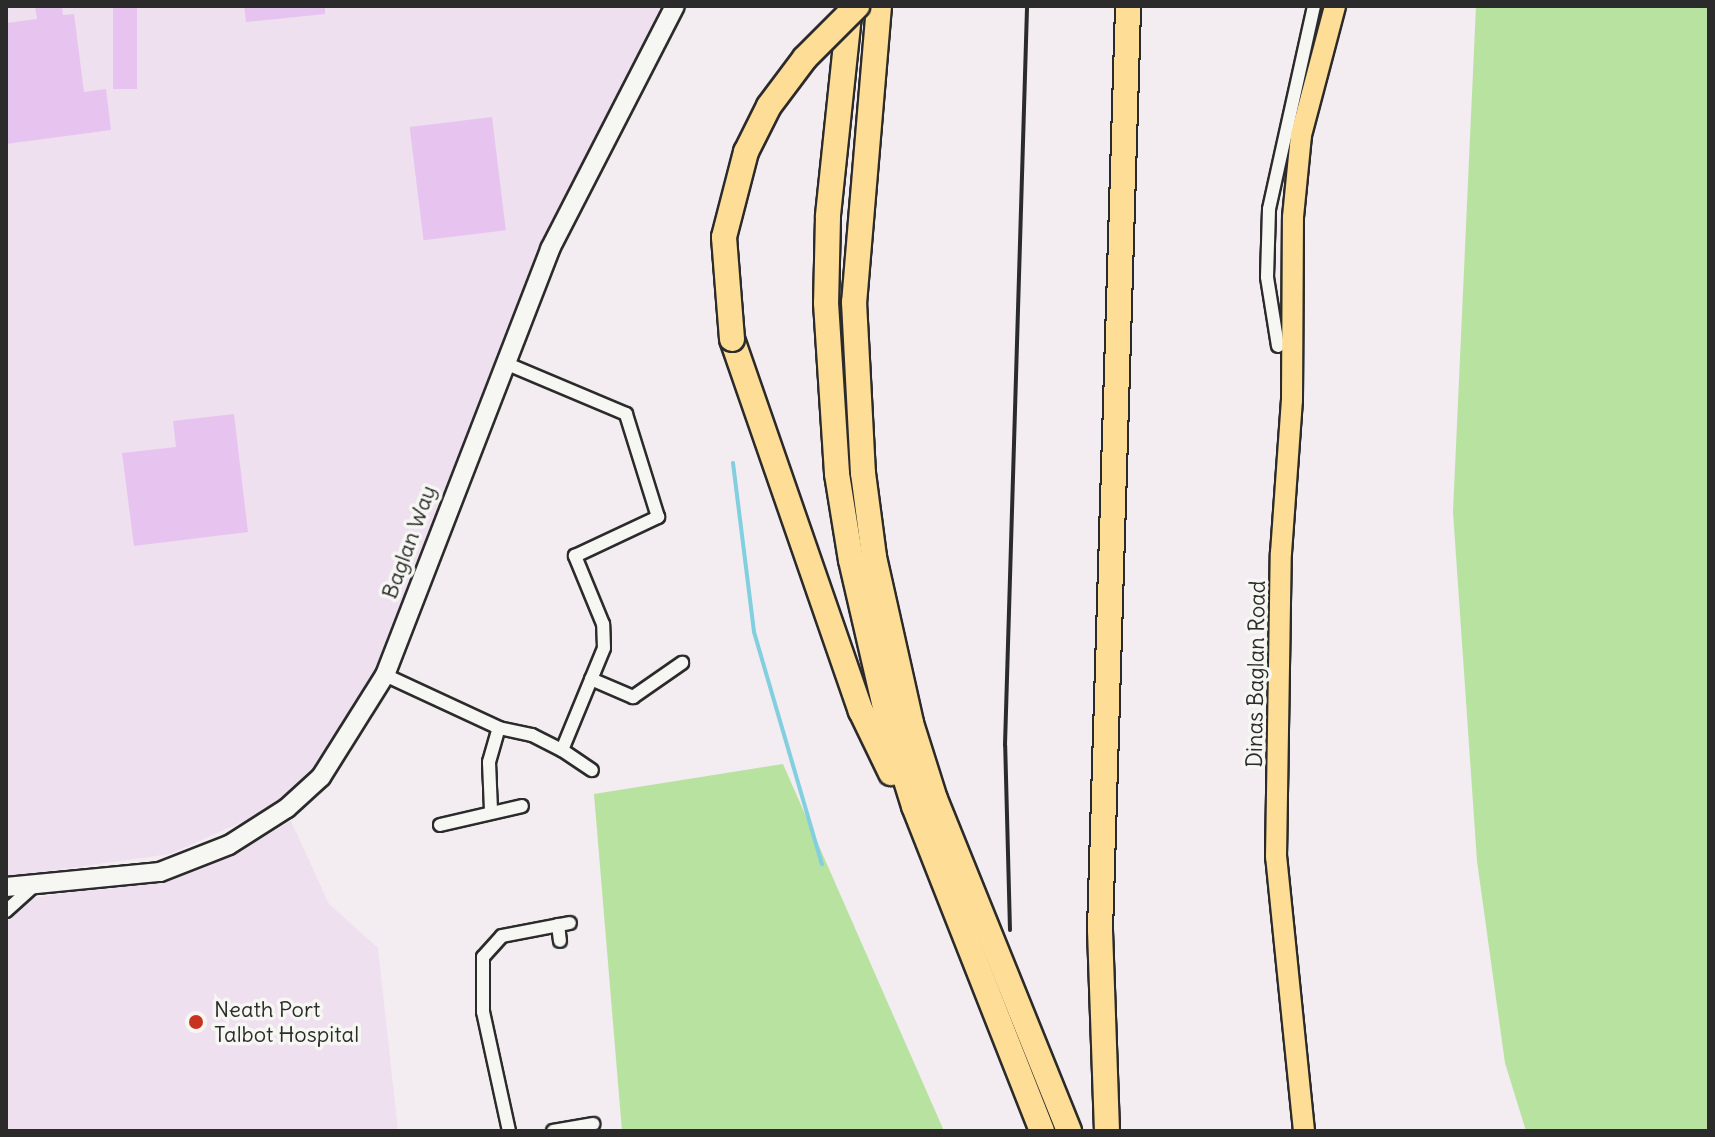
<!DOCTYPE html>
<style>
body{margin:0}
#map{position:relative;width:1715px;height:1137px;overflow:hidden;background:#f3ecf1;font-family:Delius,sans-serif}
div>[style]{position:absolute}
.built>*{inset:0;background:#efe0f0}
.green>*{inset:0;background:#b8e29f}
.stream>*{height:4px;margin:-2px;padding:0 2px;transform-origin:2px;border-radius:2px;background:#81cfdf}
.building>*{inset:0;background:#e7c4ef;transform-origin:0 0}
.roads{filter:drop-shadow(2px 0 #2b2b2b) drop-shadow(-2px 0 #2b2b2b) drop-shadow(0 2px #2b2b2b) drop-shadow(0 -2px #2b2b2b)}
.street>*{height:12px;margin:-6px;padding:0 6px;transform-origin:6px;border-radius:6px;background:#f6f6f2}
.secondary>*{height:18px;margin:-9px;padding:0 9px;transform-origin:9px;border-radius:9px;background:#f6f6f2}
.primary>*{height:20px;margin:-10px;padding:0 10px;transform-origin:10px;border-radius:10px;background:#fedd96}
.highway>*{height:24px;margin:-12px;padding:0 12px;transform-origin:12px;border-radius:12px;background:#fedd96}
.rail>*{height:4px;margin:-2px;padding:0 2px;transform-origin:2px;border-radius:2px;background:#2b2b2b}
.bridges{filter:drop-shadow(2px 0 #2b2b2b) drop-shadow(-2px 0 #2b2b2b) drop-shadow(0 2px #2b2b2b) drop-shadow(0 -2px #2b2b2b)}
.highway-bridge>*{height:24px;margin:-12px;padding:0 12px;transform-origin:12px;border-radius:12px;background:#fedd96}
.dots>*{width:22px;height:22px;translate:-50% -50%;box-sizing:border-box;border:4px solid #f6f6f2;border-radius:50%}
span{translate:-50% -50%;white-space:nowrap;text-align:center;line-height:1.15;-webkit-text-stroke:7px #f6f6f2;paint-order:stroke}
.street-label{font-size:22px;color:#2b2b2b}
.poi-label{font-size:22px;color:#2b2b2b}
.left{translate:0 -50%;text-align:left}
.frame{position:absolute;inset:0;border:8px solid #2b2b2b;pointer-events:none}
</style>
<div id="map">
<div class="built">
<div style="clip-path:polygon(6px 6px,675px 6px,591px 163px,385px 675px,321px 777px,260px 814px,170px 854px,6px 877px)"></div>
<div style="clip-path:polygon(291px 821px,329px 904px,378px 948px,398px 1131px,6px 1131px,6px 902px,179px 876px,245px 848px)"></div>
</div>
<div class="green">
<div style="clip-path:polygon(1476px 6px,1709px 6px,1709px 1131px,1526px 1131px,1505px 1063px,1477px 861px,1453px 512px)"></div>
<div style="clip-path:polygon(783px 764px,944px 1131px,622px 1131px,594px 794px)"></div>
</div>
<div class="stream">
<div style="left:733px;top:463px;width:170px;rotate:82.9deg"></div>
<div style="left:754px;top:632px;width:242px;rotate:73.7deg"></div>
</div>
<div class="building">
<div style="clip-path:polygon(35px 6px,62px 6px,63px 15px,74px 14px,84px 92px,106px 89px,111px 130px,6px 144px,6px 23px,37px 19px)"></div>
<div style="left:113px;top:6px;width:24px;height:83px"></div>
<div style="clip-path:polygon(244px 6px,325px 6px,325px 14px,246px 22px)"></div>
<div style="left:492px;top:117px;width:114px;height:83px;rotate:83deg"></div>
<div style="clip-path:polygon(234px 414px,248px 532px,134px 546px,122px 453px,176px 447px,173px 421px)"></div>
</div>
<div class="roads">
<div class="street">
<div style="left:1278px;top:346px;width:70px;rotate:-99.1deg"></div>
<div style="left:1267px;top:277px;width:68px;rotate:-88.3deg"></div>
<div style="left:1269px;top:209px;width:208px;rotate:-77.5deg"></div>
<div style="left:385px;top:675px;width:126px;rotate:24.9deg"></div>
<div style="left:499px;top:728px;width:34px;rotate:12deg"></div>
<div style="left:532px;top:735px;width:34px;rotate:27deg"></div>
<div style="left:562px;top:750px;width:110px;rotate:-67.6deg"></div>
<div style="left:604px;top:648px;width:24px;rotate:-92deg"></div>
<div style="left:603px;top:624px;width:74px;rotate:-112.4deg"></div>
<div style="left:575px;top:556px;width:92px;rotate:-25.2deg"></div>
<div style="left:658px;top:517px;width:108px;rotate:-107.3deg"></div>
<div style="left:626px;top:414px;width:131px;rotate:-157.1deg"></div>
<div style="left:591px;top:679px;width:46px;rotate:23.2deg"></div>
<div style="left:633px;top:697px;width:60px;rotate:-34.8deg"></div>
<div style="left:562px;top:750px;width:36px;rotate:34deg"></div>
<div style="left:491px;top:810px;width:48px;rotate:-92.4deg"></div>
<div style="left:489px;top:762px;width:35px;rotate:-74deg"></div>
<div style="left:440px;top:825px;width:84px;rotate:-13deg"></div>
<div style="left:6px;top:911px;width:40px;rotate:-42deg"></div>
<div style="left:558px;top:925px;width:16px;rotate:83deg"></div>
<div style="left:509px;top:1131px;width:122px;rotate:-102.3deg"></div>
<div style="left:483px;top:1012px;width:55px;rotate:-90deg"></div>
<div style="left:483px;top:957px;width:28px;rotate:-48deg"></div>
<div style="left:502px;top:936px;width:69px;rotate:-10.8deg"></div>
<div style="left:553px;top:1131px;width:41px;rotate:-9.9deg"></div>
</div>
<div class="secondary">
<div style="left:6px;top:887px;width:155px;rotate:-5.6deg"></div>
<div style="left:160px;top:872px;width:74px;rotate:-21.4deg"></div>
<div style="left:229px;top:845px;width:69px;rotate:-32.5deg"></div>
<div style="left:287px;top:808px;width:46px;rotate:-42.4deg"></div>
<div style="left:321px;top:777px;width:120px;rotate:-57.9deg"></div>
<div style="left:385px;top:675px;width:457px;rotate:-68.8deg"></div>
<div style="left:550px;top:249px;width:273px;rotate:-62.8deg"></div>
</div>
<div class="primary">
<div style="left:1304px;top:1131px;width:275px;rotate:-95.8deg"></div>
<div style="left:1276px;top:857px;width:304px;rotate:-89.1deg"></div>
<div style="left:1281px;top:553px;width:153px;rotate:-85.9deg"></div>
<div style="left:1292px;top:400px;width:183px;rotate:-89.7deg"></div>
<div style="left:1293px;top:217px;width:82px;rotate:-84.4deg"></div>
<div style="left:1301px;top:135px;width:133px;rotate:-75.2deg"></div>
</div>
<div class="highway">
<div style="left:850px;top:6px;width:212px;rotate:96deg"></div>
<div style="left:828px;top:217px;width:86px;rotate:91.3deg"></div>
<div style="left:826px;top:303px;width:171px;rotate:86.3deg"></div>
<div style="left:837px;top:474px;width:87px;rotate:80.8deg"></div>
<div style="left:851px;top:560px;width:173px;rotate:77deg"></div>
<div style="left:890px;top:729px;width:81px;rotate:72.7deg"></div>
<div style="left:914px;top:806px;width:349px;rotate:68.5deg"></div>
<div style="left:879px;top:6px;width:297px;rotate:94.8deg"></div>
<div style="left:854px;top:302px;width:171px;rotate:87deg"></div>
<div style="left:863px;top:473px;width:85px;rotate:82.5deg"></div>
<div style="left:874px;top:557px;width:170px;rotate:77.4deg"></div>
<div style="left:911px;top:723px;width:80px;rotate:72.5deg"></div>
<div style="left:935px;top:799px;width:358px;rotate:68deg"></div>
<div style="left:732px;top:339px;width:394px;rotate:70.9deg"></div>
<div style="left:861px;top:711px;width:69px;rotate:64.2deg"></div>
<div style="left:1107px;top:1131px;width:201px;rotate:-92deg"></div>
<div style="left:1100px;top:930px;width:924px;rotate:-88.26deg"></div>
</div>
</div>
<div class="rail">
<div style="left:1010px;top:930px;width:185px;rotate:-91.5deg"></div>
<div style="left:1005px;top:745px;width:739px;rotate:-88.29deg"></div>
</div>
<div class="bridges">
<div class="highway-bridge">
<div style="left:732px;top:339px;width:102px;rotate:-94.5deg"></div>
<div style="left:724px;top:237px;width:88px;rotate:-75.5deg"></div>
<div style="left:746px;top:152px;width:51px;rotate:-63.4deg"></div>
<div style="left:769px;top:106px;width:60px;rotate:-53.1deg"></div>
<div style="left:805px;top:58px;width:74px;rotate:-45deg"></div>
</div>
</div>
<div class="dots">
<div style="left:196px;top:1022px;background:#c8321e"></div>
</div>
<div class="street-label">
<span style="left:409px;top:542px;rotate:-70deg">Baglan Way</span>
<span style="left:1256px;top:674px;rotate:-89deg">Dinas Baglan Road</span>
</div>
<div class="poi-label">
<span class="left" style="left:214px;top:1022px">Neath Port<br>Talbot Hospital</span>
</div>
<div class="frame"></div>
</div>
